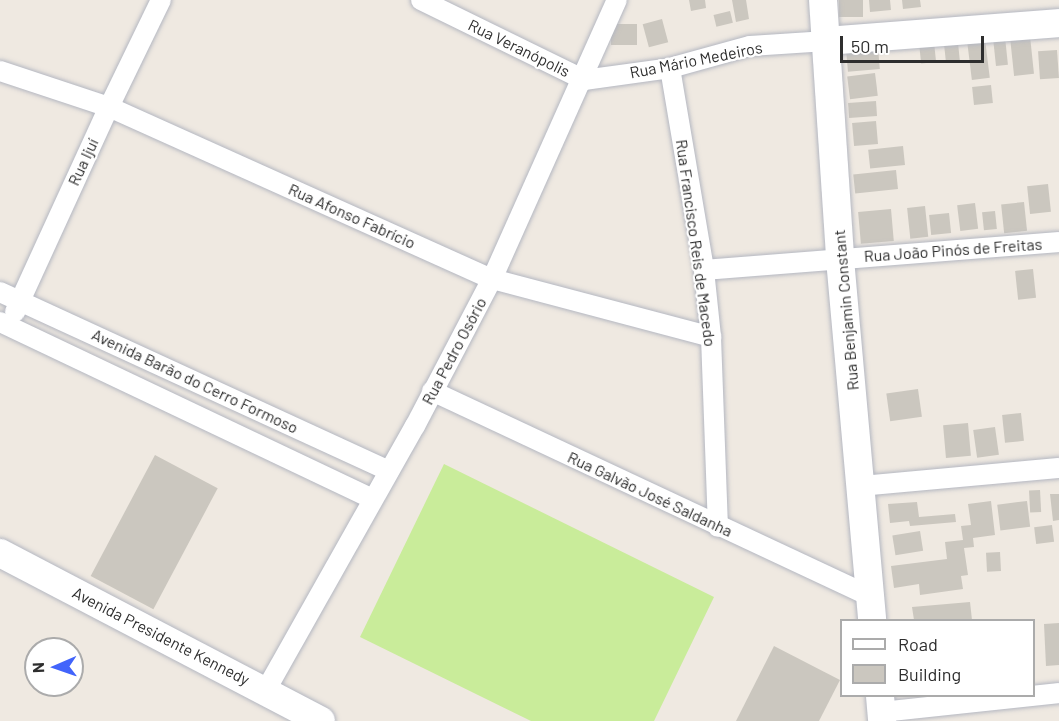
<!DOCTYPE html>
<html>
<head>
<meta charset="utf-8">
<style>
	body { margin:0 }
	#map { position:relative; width:1059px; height:721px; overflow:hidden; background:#efe9e1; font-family:Barlow,sans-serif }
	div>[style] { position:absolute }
	.pitch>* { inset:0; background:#c9ec9a }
	.building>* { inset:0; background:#cbc7bf; transform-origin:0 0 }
	.roads { filter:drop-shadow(0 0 2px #b4b7c1) drop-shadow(0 0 2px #b4b7c1) }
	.street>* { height:20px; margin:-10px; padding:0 10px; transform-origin:10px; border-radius:10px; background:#fff }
	.secondary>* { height:28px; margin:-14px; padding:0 14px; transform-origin:14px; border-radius:14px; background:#fff }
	span { translate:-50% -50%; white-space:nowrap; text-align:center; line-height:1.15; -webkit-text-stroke:4.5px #fff; paint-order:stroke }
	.street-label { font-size:16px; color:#2e2e2e }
	.legend { position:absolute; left:840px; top:619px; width:195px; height:78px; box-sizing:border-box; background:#fff; border:2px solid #ababab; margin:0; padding:8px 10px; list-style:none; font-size:18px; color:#2e2e2e }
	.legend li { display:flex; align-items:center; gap:12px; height:30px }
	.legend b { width:30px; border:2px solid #ababab }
	.north { position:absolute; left:24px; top:637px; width:60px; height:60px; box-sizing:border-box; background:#fff; border:2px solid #ababab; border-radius:50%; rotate:268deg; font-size:16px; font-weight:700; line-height:24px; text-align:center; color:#2e2e2e }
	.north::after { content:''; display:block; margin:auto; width:21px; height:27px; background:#4264fb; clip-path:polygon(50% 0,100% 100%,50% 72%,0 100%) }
	.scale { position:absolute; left:840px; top:36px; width:144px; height:27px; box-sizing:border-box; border:3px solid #2e2e2e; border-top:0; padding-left:8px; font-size:18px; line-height:21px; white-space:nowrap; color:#2e2e2e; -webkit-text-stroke:4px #fff; paint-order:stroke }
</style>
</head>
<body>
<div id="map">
	<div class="pitch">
		<i style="clip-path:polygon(444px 464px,714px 597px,654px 721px,531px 721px,360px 637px)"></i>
	</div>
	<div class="building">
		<i style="clip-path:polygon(689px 0,705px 0,706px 8px,691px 11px)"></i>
		<i style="clip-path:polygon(732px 0,746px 0,749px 19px,736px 22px)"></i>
		<i style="left:839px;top:0;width:24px;height:17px"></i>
		<i style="clip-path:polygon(869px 0,890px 0,891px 10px,870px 12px)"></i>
		<i style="clip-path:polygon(902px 0,920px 0,921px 7px,903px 9px)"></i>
		<i style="left:730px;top:11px;width:12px;height:17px;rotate:76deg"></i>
		<i style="left:662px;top:19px;width:24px;height:20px;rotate:75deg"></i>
		<i style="left:637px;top:24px;width:21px;height:26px;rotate:90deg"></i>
		<i style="left:1030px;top:36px;width:38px;height:20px;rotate:84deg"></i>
		<i style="left:1005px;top:37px;width:28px;height:12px;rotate:84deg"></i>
		<i style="left:985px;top:39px;width:39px;height:18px;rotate:83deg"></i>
		<i style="left:934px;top:42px;width:20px;height:15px;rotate:84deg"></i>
		<i style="left:958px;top:43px;width:18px;height:14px;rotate:84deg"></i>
		<i style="left:878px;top:48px;width:21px;height:32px;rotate:85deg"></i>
		<i style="left:1057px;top:50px;width:28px;height:19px;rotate:86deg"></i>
		<i style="left:875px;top:73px;width:23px;height:28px;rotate:83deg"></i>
		<i style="left:991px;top:85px;width:18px;height:19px;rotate:84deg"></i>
		<i style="left:876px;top:101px;width:15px;height:28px;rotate:86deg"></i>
		<i style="left:876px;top:121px;width:23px;height:24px;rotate:85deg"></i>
		<i style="left:903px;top:146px;width:19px;height:35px;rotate:84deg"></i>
		<i style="left:896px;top:170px;width:19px;height:43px;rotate:84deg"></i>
		<i style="left:1048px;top:184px;width:28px;height:21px;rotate:84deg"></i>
		<i style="left:1024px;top:202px;width:29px;height:23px;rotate:84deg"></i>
		<i style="left:975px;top:203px;width:26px;height:18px;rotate:83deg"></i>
		<i style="left:925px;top:206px;width:31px;height:18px;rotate:84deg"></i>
		<i style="left:891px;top:209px;width:32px;height:33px;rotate:85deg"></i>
		<i style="left:995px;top:211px;width:18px;height:13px;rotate:84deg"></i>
		<i style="left:949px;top:213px;width:20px;height:20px;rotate:84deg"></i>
		<i style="left:1033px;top:269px;width:29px;height:18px;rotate:84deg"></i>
		<i style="left:918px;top:389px;width:28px;height:32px;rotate:82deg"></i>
		<i style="left:1021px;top:413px;width:28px;height:19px;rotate:84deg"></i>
		<i style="left:968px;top:423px;width:33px;height:25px;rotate:85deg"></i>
		<i style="left:995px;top:427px;width:28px;height:22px;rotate:82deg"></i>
		<i style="left:155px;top:455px;width:71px;height:137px;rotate:28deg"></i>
		<i style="left:1040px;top:490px;width:22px;height:11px;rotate:87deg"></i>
		<i style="clip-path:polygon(1050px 494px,1059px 494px,1059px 520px,1053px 521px)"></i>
		<i style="clip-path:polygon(991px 501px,995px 535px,973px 538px,974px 547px,964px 548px,968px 575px,961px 576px,963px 589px,920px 595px,919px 584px,894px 588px,891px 566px,947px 559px,945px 542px,963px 540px,961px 526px,971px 525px,968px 504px)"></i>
		<i style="left:1027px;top:501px;width:26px;height:30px;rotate:83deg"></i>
		<i style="clip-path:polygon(917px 502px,919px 517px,955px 514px,956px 522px,910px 526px,909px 521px,890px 523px,888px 504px)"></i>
		<i style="left:1052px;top:525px;width:17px;height:18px;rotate:83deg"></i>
		<i style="left:920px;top:531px;width:20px;height:28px;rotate:81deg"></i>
		<i style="left:1000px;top:552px;width:19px;height:14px;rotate:87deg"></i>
		<i style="clip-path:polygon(970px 602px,972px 620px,914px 620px,912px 607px)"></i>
		<i style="clip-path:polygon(1059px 623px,1059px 665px,1046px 666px,1044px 624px)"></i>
		<i style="clip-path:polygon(774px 646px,840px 680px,819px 721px,736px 721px)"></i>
	</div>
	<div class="roads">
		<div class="street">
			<i style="left:421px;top:0;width:182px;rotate:26.1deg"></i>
			<i style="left:584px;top:80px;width:87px;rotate:-7.9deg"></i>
			<i style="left:670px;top:68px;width:83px;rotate:-15.4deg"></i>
			<i style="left:750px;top:46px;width:77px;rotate:-3.7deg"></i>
			<i style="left:670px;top:68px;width:205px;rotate:80.4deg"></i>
			<i style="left:704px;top:270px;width:67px;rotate:84deg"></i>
			<i style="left:711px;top:337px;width:190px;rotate:87.9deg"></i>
			<i style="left:0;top:71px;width:115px;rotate:18.3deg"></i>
			<i style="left:109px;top:107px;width:420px;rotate:24.2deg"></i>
			<i style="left:492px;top:279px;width:227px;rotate:14.8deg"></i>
			<i style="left:704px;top:270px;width:356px;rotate:-4.5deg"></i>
			<i style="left:0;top:292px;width:428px;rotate:24.7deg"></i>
			<i style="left:15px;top:312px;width:226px;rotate:-65.4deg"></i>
			<i style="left:109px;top:107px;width:119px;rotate:-64.1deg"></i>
			<i style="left:0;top:322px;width:412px;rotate:25.4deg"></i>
			<i style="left:432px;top:391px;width:483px;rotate:25.1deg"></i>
			<i style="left:861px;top:486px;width:199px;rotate:-5.2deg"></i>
			<i style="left:266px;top:690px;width:303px;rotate:-60.6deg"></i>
			<i style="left:415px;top:426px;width:166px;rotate:-62.4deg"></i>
			<i style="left:492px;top:279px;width:306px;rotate:-65.9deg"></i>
			<i style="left:882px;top:712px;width:178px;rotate:-6.1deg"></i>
		</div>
		<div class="secondary">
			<i style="left:823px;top:0;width:260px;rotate:86.2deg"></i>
			<i style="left:840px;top:259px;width:362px;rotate:84.9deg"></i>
			<i style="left:827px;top:41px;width:233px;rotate:-4.4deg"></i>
			<i style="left:0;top:553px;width:362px;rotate:27.6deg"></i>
			<i style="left:880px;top:696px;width:25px;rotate:85deg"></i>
		</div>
	</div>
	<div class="street-label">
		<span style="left:519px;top:48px;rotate:26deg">Rua Veranópolis</span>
		<span style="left:696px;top:60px;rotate:-11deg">Rua Mário Medeiros</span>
		<span style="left:83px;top:162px;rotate:-65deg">Rua Ijuí</span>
		<span style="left:352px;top:216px;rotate:24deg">Rua Afonso Fabrício</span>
		<span style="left:696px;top:243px;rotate:82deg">Rua Francisco Reis de Macedo</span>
		<span style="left:953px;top:250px;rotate:-4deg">Rua João Pinós de Freitas</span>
		<span style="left:846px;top:310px;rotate:-95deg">Rua Benjamin Constant</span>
		<span style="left:454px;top:351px;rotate:-62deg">Rua Pedro Osório</span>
		<span style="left:195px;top:381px;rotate:25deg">Avenida Barão do Cerro Formoso</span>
		<span style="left:650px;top:494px;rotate:25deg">Rua Galvão José Saldanha</span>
		<span style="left:161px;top:636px;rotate:27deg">Avenida Presidente Kennedy</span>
	</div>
	<ul class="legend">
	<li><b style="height:8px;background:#fff"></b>Road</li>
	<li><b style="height:16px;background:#cbc7bf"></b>Building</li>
	</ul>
	<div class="north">N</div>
	<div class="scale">50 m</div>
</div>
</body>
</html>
